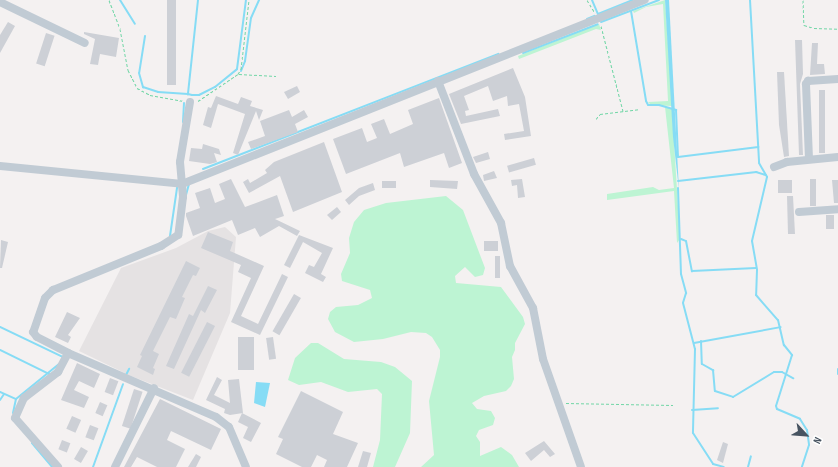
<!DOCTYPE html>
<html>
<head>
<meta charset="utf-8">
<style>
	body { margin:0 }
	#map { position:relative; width:838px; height:467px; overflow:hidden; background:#f4f1f1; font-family:"Sofia Sans Condensed",sans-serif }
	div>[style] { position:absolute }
	.education>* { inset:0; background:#e5e2e3 }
	.green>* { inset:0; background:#bdf4d3 }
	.water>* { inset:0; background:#86dcf5 }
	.stream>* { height:2px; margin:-1px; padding:0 1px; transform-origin:1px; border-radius:1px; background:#86dcf5 }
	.building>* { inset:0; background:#cdd0d6; transform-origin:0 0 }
	.path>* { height:1px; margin-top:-0.5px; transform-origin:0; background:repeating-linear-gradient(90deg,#71d6a6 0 3px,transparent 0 5px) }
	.minor>* { height:8px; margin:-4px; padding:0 4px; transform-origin:4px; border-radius:4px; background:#c1cbd4 }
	span { translate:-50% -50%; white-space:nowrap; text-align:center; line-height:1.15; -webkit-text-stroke:4px #fff; paint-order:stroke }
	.north { position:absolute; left:786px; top:415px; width:40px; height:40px; -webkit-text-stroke:3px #fff; paint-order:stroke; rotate:116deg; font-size:11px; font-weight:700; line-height:16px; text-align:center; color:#475461 }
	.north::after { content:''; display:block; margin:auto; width:14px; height:18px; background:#475461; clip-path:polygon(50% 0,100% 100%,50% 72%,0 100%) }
</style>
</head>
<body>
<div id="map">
	<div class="education">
		<i style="clip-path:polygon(225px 227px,236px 237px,230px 313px,193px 400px,131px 376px,79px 351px,121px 268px,176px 248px,208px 231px)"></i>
	</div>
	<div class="green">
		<i style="clip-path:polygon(665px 0,672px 101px,672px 106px,651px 105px,648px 102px,668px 101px,663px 4px,646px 7px,634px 13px,633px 11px)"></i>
		<i style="clip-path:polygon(599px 24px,601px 30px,596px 29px,519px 59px,518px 56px)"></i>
		<i style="clip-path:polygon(665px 107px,672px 109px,680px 239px,677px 243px,674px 191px,607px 200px,607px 194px,653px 187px,659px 190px,674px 188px)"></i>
		<i style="clip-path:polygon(446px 196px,463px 210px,485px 268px,483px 275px,475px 277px,465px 267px,455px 276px,456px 283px,501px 287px,523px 317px,525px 324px,515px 343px,515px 350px,512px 357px,514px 379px,511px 386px,506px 391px,484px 396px,472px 403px,477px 409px,491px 411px,495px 418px,493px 425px,479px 430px,476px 436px,480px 442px,480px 456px,501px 447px,512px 455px,519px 467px,421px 467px,434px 455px,429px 401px,440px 357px,440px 350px,432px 337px,426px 333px,411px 332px,383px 339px,354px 342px,335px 332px,328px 319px,330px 312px,336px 307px,358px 305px,372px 298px,370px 290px,342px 281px,341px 274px,350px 253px,349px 238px,354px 222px,364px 210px,386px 203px)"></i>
		<i style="clip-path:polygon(311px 343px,318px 343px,344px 359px,381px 362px,395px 367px,412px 381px,410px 433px,395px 467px,373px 467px,380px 440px,382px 394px,377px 389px,348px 392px,321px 382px,299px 385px,288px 380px,295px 358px)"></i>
	</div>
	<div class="water">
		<i style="clip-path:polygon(665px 0,669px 0,679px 190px,673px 137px)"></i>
		<i style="clip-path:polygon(256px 382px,270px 383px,265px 407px,254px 403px)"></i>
	</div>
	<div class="stream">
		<i style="left:120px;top:0;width:28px;rotate:58deg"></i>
		<i style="left:198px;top:0;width:95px;rotate:96.1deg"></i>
		<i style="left:188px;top:94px;width:4px;rotate:14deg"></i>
		<i style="left:192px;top:95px;width:7px"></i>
		<i style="left:199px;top:95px;width:18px;rotate:-27deg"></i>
		<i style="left:215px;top:87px;width:28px;rotate:-39deg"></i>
		<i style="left:237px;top:69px;width:70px;rotate:-82.6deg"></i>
		<i style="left:592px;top:0;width:15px;rotate:67deg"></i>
		<i style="left:598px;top:14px;width:37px;rotate:-22deg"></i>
		<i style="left:750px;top:0;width:163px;rotate:86.8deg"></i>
		<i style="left:759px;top:163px;width:16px;rotate:60deg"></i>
		<i style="left:767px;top:177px;width:66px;rotate:103.2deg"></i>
		<i style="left:752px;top:241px;width:29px;rotate:80deg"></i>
		<i style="left:757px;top:270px;width:25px;rotate:92deg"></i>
		<i style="left:756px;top:295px;width:33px;rotate:49deg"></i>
		<i style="left:778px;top:320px;width:26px;rotate:77deg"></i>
		<i style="left:784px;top:345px;width:13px;rotate:51deg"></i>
		<i style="left:792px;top:355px;width:53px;rotate:107.4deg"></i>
		<i style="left:776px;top:406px;width:3px;rotate:72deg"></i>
		<i style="left:777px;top:409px;width:25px;rotate:23deg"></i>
		<i style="left:800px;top:419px;width:13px;rotate:58deg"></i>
		<i style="left:807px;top:430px;width:15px;rotate:82deg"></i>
		<i style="left:809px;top:445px;width:23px;rotate:108deg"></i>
		<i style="left:631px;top:11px;width:91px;rotate:80.5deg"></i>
		<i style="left:646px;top:101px;width:4px;rotate:63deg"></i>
		<i style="left:648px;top:105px;width:11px"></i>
		<i style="left:659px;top:105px;width:18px;rotate:16deg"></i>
		<i style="left:676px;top:110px;width:47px;rotate:87.6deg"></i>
		<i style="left:678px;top:157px;width:81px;rotate:-7.1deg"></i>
		<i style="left:587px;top:19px;width:8px;rotate:-23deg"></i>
		<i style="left:601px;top:22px;width:62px;rotate:-20.8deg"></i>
		<i style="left:145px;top:36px;width:37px;rotate:99deg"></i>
		<i style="left:139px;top:73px;width:15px;rotate:74deg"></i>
		<i style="left:143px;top:87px;width:16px;rotate:18deg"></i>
		<i style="left:158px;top:92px;width:30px;rotate:4deg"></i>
		<i style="left:523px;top:53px;width:80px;rotate:-21.1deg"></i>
		<i style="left:241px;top:71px;width:11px;rotate:-68deg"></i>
		<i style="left:245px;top:61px;width:43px;rotate:-82.1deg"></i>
		<i style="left:251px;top:18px;width:20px;rotate:-66deg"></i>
		<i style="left:183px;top:122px;width:19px;rotate:-87deg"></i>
		<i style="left:203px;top:169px;width:317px;rotate:-21.3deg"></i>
		<i style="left:678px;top:181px;width:79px;rotate:-6.6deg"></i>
		<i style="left:756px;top:172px;width:10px;rotate:17deg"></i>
		<i style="left:678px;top:188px;width:86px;rotate:88deg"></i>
		<i style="left:681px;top:274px;width:20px;rotate:75deg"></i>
		<i style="left:686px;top:293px;width:10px;rotate:107deg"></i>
		<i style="left:683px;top:303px;width:48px;rotate:75.4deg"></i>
		<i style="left:695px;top:349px;width:84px;rotate:91.4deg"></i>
		<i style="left:693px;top:433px;width:37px;rotate:57deg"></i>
		<i style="left:713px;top:464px;width:11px;rotate:15deg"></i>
		<i style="left:186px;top:195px;width:11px;rotate:-75deg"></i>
		<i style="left:170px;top:236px;width:49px;rotate:-81.7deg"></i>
		<i style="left:681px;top:239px;width:5px;rotate:22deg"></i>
		<i style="left:686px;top:241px;width:31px;rotate:79deg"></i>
		<i style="left:692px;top:271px;width:64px;rotate:-2.7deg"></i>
		<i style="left:0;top:327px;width:70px;rotate:25.5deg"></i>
		<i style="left:701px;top:341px;width:23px;rotate:88deg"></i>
		<i style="left:702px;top:364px;width:13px;rotate:29deg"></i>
		<i style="left:713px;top:370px;width:21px;rotate:85deg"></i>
		<i style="left:715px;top:391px;width:19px;rotate:18deg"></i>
		<i style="left:733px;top:397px;width:48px;rotate:-31.4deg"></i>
		<i style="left:774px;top:372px;width:8px"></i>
		<i style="left:782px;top:372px;width:13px;rotate:29deg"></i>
		<i style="left:694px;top:343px;width:88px;rotate:-10.4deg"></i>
		<i style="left:0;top:350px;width:55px;rotate:26.1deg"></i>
		<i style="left:838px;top:369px;width:5px;rotate:90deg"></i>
		<i style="left:126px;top:375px;width:7px;rotate:-63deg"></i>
		<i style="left:0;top:392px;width:17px;rotate:24deg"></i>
		<i style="left:0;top:400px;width:7px;rotate:-56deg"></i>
		<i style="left:692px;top:410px;width:26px;rotate:-4deg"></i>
		<i style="left:13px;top:413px;width:14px;rotate:-78deg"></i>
		<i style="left:16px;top:399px;width:55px;rotate:-39.1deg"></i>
		<i style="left:32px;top:443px;width:31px;rotate:50deg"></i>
		<i style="left:93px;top:467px;width:88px;rotate:-70.1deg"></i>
		<i style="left:748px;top:467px;width:11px;rotate:-75deg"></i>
	</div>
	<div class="building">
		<i style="left:167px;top:0;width:9px;height:85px"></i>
		<i style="clip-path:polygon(8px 22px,15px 26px,0 53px,0 35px)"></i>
		<i style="clip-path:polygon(84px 32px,119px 38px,116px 57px,100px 54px,98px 65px,90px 64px,95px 39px,84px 34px)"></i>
		<i style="left:46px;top:33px;width:9px;height:32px;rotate:18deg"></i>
		<i style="clip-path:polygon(795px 40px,802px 40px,803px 74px,800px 84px,803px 155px,799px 155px)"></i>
		<i style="clip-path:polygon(812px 43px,818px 43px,817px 64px,824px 64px,825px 74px,810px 75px)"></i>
		<i style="clip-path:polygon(513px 68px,525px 97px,531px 136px,505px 140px,504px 134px,524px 131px,519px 104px,508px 106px,507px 96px,493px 101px,488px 86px,464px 96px,469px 110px,465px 111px,466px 116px,498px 109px,500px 116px,461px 124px,449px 94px)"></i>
		<i style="clip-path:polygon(777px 72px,784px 72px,789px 156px,784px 157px,779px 125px)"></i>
		<i style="clip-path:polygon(297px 86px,300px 92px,288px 99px,284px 92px)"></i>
		<i style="left:819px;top:90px;width:6px;height:63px"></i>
		<i style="clip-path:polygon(216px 96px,238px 104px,241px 97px,252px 101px,250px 106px,263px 110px,259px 120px,256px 111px,238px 155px,233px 153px,245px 114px,218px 104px,211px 128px,203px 125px,208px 107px,211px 108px)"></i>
		<i style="clip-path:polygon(439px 98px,462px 163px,449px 168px,444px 153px,404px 167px,400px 153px,346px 174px,333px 139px,362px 128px,367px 142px,377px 138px,371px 124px,384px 119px,390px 134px,413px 124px,408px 110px)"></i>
		<i style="clip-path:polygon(289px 110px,292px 117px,304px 110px,308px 117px,295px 124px,298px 132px,251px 149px,248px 142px,265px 136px,260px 121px)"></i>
		<i style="clip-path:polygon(324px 142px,342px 192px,293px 212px,280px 176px,249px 193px,243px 182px,248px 179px,250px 183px,267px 173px,265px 170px,274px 162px)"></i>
		<i style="clip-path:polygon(203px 144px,219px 149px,221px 155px,214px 153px,217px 162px,210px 164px,189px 161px,191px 148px,202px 149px)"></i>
		<i style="clip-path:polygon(488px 152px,490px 159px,476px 163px,473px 157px)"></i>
		<i style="left:534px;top:158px;width:7px;height:28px;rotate:74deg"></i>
		<i style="clip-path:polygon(494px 171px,497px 178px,484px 181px,483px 175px)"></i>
		<i style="clip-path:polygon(231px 179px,245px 207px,277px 195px,284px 216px,275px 219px,300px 231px,297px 236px,279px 226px,260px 237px,255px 228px,238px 235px,232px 220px,193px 236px,186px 216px,186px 213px,200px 208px,195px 193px,210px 188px,215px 203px,225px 199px,219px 184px)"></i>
		<i style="clip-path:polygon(522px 179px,525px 197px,518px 198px,517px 185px,512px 186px,511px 180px)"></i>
		<i style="left:810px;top:179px;width:6px;height:27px"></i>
		<i style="clip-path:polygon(430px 180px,458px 181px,457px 189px,430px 187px)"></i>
		<i style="left:778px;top:180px;width:14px;height:13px"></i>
		<i style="clip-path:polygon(832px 180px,838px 180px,838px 203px,834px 203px)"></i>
		<i style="left:382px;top:181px;width:14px;height:7px"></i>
		<i style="clip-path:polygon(373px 183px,375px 190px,359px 196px,349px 205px,345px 200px,359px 188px)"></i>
		<i style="clip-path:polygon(787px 196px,793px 196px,795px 234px,788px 234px)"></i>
		<i style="clip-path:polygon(337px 207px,341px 212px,332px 220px,327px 215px)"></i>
		<i style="left:826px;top:215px;width:8px;height:14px"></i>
		<i style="clip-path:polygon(208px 232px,233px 242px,230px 251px,264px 266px,241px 316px,258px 324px,282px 274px,288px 277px,260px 335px,231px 322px,251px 278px,238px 272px,241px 265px,201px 248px)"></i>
		<i style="clip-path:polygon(299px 235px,333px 248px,321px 274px,326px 277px,323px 282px,305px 273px,309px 265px,314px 267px,322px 253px,303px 242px,290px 268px,284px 265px)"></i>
		<i style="clip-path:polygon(1px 240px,8px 242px,2px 268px,0 268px)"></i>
		<i style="left:498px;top:241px;width:10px;height:14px;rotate:90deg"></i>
		<i style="left:495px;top:256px;width:5px;height:22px"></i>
		<i style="clip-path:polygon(186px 261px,200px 268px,196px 276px,193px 275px,182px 297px,185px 298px,176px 319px,170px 317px,153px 351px,159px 354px,153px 368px,155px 369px,153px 375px,137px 367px,142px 356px,140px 355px)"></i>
		<i style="clip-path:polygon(208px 286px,217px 290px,205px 313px,201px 310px,174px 369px,166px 366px,189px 314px,193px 316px)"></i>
		<i style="left:294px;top:294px;width:8px;height:43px;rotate:30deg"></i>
		<i style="clip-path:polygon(67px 312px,80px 318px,68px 335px,71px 337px,68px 343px,55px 337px)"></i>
		<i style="left:207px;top:322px;width:9px;height:57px;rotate:27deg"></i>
		<i style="left:238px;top:337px;width:16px;height:33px"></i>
		<i style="left:273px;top:337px;width:22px;height:7px;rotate:82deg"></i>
		<i style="clip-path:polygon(77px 363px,100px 374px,94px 388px,79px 381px,74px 390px,89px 397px,84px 408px,61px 400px)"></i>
		<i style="clip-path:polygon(217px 377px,222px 380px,214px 395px,230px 403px,228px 380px,239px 379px,243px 413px,230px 415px,224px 413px,225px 409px,206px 400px)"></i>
		<i style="left:110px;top:378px;width:9px;height:15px;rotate:21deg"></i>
		<i style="left:134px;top:389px;width:9px;height:39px;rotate:18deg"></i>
		<i style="clip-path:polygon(301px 391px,343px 412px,333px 434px,358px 443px,347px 467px,324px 467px,327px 460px,317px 455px,311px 467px,302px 467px,276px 454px,283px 439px,278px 437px)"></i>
		<i style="clip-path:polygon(160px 399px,221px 429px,211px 450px,171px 431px,167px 440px,185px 449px,176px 467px,157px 467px,137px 457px,131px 467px,124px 467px)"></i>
		<i style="left:100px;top:402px;width:8px;height:12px;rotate:23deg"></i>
		<i style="clip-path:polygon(242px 413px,261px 423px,251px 442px,243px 438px,248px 427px,238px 422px)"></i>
		<i style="left:72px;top:416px;width:10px;height:14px;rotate:24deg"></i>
		<i style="left:90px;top:425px;width:9px;height:13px;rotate:21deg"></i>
		<i style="left:62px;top:440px;width:9px;height:10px;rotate:21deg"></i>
		<i style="clip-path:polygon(544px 441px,555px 454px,550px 457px,544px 450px,531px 461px,525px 453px)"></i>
		<i style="clip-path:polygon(723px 442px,728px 444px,723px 463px,717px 460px)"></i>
		<i style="left:81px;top:447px;width:8px;height:14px;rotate:30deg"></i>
		<i style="clip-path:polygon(363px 451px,371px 453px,367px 467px,358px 467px)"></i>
		<i style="clip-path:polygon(196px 454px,201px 457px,196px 467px,188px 467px)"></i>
	</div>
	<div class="path">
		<i style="left:109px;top:0;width:31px;rotate:69deg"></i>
		<i style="left:120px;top:29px;width:42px;rotate:79deg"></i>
		<i style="left:128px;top:70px;width:20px;rotate:63deg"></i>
		<i style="left:137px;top:88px;width:15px;rotate:28deg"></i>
		<i style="left:150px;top:95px;width:34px;rotate:10deg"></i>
		<i style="left:587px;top:0;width:15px;rotate:58deg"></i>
		<i style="left:803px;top:0;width:25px;rotate:88deg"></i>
		<i style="left:804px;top:25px;width:10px;rotate:17deg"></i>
		<i style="left:814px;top:28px;width:24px;rotate:2deg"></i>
		<i style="left:601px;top:26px;width:88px;rotate:75.5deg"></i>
		<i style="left:239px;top:74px;width:37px;rotate:3deg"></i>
		<i style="left:198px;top:101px;width:48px;rotate:-34deg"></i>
		<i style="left:238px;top:74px;width:6px;rotate:-59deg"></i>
		<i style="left:241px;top:69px;width:69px;rotate:-83.4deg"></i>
		<i style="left:596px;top:119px;width:6px;rotate:-51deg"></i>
		<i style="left:600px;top:114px;width:39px;rotate:-7deg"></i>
		<i style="left:566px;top:403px;width:107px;rotate:1.1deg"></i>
	</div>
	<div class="minor">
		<i style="left:0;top:2px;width:94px;rotate:25.8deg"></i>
		<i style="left:438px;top:81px;width:100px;rotate:68.8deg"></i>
		<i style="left:474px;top:174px;width:56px;rotate:61.1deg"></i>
		<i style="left:501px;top:223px;width:44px;rotate:78.2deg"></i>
		<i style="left:510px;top:266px;width:48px;rotate:61.3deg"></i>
		<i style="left:533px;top:308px;width:52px;rotate:78.9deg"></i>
		<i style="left:543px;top:359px;width:114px;rotate:70.6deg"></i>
		<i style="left:190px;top:102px;width:61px;rotate:99.5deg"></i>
		<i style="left:180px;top:162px;width:35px;rotate:85deg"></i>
		<i style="left:183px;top:197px;width:38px;rotate:97deg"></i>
		<i style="left:178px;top:235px;width:20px;rotate:147deg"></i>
		<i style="left:161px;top:246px;width:117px;rotate:157.8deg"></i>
		<i style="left:53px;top:290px;width:11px;rotate:135deg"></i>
		<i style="left:45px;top:298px;width:36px;rotate:109deg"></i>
		<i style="left:33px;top:332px;width:6px;rotate:51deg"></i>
		<i style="left:37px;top:337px;width:35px;rotate:27deg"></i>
		<i style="left:68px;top:353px;width:161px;rotate:23.4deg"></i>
		<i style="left:216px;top:417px;width:16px;rotate:38deg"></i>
		<i style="left:229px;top:427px;width:43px;rotate:67deg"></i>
		<i style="left:809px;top:159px;width:75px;rotate:-92.3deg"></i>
		<i style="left:806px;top:84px;width:4px;rotate:-56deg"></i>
		<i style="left:808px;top:81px;width:30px;rotate:-4deg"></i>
		<i style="left:0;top:166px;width:183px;rotate:5.6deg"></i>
		<i style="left:182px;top:184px;width:498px;rotate:-21.7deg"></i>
		<i style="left:774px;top:167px;width:14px;rotate:-21deg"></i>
		<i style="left:787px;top:162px;width:51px;rotate:-5.6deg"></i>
		<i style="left:799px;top:212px;width:39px;rotate:-4deg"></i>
		<i style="left:58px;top:467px;width:65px;rotate:-131.3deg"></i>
		<i style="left:15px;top:418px;width:22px;rotate:-66deg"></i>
		<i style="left:24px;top:398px;width:43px;rotate:-37.4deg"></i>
		<i style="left:58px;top:372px;width:21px;rotate:-62deg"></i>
		<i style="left:115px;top:467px;width:88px;rotate:-63.7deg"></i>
	</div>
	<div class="north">N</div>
</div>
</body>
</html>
